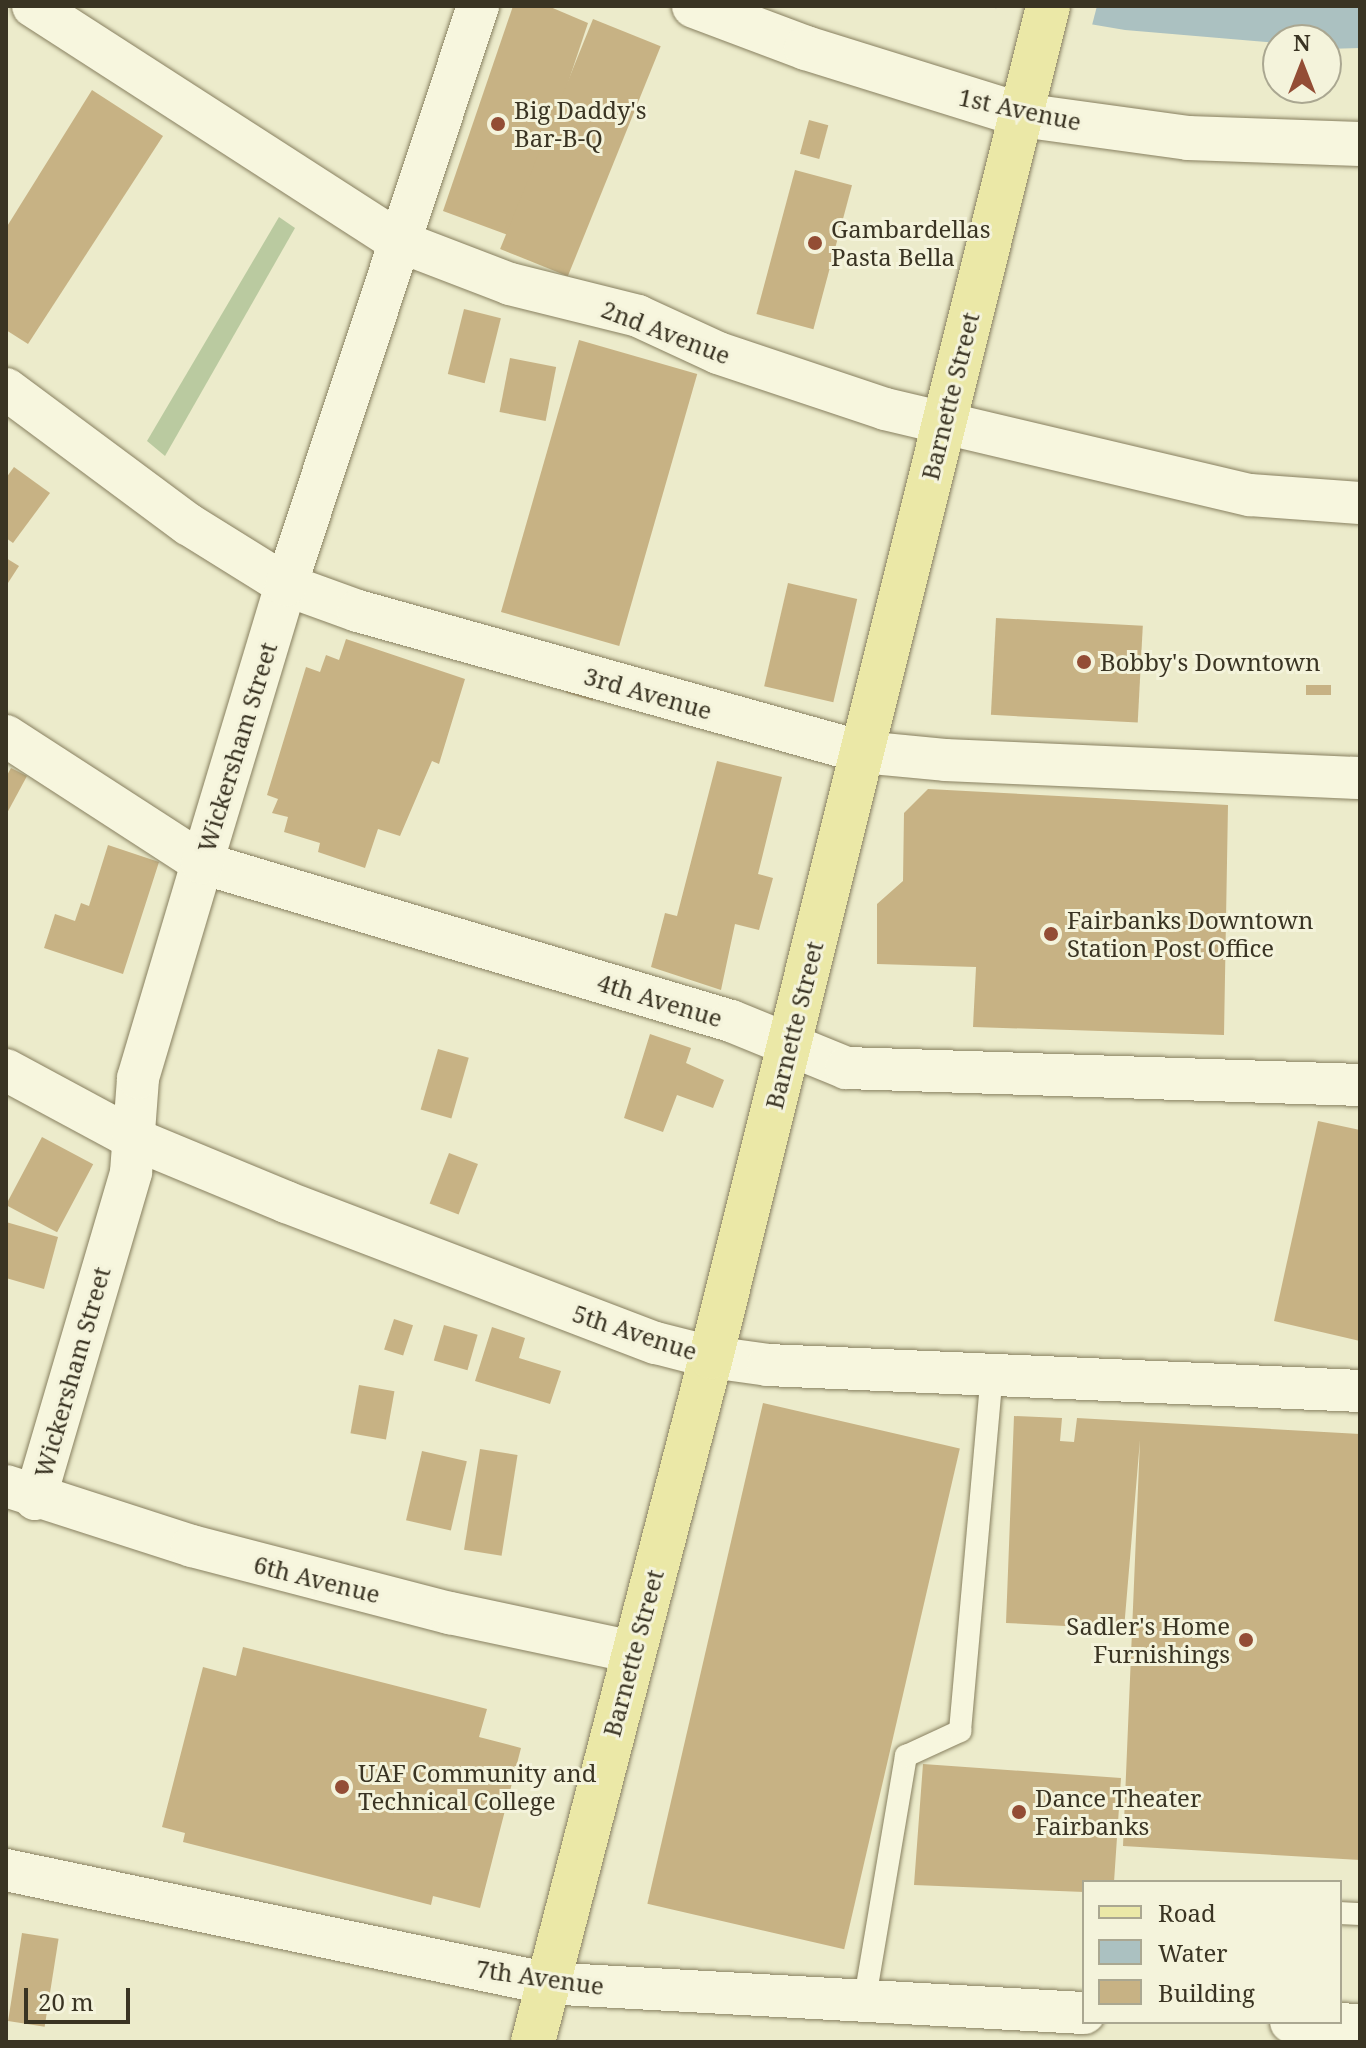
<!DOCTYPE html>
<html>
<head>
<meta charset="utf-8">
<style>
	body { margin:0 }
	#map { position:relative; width:1366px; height:2048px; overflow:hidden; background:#ecebcb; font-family:"Noto Serif",serif }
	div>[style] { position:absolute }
	.green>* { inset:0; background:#bacaa0 }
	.water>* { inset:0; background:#abc1c1 }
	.pier>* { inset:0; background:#ecebcb }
	.building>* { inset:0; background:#c7b284; transform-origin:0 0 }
	.roads { filter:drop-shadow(0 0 2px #888060) drop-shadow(0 0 2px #888060) }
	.lane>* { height:22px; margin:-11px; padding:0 11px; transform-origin:11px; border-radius:11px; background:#f7f6de }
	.street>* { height:42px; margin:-21px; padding:0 21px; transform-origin:21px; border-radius:21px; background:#f7f6de }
	.secondary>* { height:44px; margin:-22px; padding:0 22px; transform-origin:22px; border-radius:22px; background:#f7f6de }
	.primary>* { height:44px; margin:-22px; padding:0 22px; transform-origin:22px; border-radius:22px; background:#ebe8a7 }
	.dots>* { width:22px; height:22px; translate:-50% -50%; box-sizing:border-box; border:4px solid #f4f3db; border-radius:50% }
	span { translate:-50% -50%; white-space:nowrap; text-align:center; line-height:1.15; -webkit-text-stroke:6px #f4f3db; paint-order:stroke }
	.street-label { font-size:24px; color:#3a3423 }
	.poi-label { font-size:24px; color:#3a3423 }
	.left { translate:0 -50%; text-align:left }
	.right { translate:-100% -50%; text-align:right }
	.frame { position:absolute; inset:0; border:8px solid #3a3423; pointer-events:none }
	.legend { position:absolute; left:1082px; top:1880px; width:260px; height:144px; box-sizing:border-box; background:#f4f3db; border:2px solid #aaa791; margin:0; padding:10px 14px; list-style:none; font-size:24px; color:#3a3423 }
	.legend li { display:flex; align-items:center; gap:16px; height:40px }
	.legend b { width:40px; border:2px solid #aaa791 }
	.north { position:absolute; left:1262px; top:24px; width:80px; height:80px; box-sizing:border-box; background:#f4f3db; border:2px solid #aaa791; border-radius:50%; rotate:0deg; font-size:22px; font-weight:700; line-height:32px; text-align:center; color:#3a3423 }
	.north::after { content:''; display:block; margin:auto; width:28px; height:36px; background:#934d35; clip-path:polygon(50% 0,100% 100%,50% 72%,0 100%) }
	.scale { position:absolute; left:24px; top:1988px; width:106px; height:36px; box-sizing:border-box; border:4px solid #3a3423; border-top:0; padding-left:10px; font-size:24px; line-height:28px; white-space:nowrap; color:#3a3423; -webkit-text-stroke:6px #f4f3db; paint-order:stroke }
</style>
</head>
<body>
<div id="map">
	<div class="green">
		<i style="clip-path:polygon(279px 217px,295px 228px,165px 456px,147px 441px)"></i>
	</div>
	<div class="water">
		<i style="clip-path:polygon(983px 6px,1360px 6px,1360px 48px,1326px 49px,1326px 40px,1278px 43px,1125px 30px)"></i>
	</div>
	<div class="pier">
		<i style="clip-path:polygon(997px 6px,1097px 6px,1091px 29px,995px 13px)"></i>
	</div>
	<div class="building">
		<i style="clip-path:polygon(513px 6px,548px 6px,588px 23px,516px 238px,443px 211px)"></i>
		<i style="left:593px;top:19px;width:73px;height:248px;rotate:22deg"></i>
		<i style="clip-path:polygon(92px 90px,163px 136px,28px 344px,6px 330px,6px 228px)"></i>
		<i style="left:809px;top:120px;width:20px;height:35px;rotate:15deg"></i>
		<i style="left:795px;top:170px;width:59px;height:149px;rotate:15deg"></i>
		<i style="left:464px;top:309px;width:38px;height:67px;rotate:14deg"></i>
		<i style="left:579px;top:340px;width:123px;height:283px;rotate:16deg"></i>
		<i style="left:510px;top:358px;width:47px;height:55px;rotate:11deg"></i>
		<i style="clip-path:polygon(14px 467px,50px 493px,13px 543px,6px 538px,6px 478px)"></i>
		<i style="clip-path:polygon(6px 558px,19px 566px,6px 586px)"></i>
		<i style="left:788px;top:583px;width:71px;height:106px;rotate:13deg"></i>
		<i style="left:996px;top:618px;width:147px;height:97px;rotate:3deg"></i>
		<i style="clip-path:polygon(346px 639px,465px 679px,439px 764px,432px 761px,400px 836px,378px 829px,365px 868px,318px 852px,320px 843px,284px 832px,288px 817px,272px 813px,278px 799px,267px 795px,306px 667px,320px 672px,326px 655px,339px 660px)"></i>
		<i style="left:569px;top:682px;width:28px;height:11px;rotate:17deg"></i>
		<i style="left:1306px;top:685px;width:25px;height:10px"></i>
		<i style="clip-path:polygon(717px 761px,782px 777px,758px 874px,773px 878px,759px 930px,735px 924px,721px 990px,651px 967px,665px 913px,677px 916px)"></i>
		<i style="clip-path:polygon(11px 768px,27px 776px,6px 815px,6px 777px)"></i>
		<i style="clip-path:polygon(928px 789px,1228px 805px,1224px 1035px,973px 1027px,976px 967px,877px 964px,877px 904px,903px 881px,904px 813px)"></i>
		<i style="clip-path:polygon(108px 845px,159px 862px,123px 974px,44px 948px,55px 914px,75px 921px,81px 903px,89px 906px)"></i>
		<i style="clip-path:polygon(650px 1034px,691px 1048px,686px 1063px,724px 1080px,713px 1108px,677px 1095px,663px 1132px,624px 1118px)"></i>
		<i style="left:438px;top:1049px;width:32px;height:63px;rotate:16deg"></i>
		<i style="clip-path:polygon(1318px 1121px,1360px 1130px,1360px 1341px,1274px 1321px)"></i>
		<i style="left:42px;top:1137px;width:58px;height:77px;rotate:28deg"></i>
		<i style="left:449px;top:1153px;width:31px;height:54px;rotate:21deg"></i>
		<i style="clip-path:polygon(6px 1222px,58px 1237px,44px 1289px,6px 1278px)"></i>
		<i style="left:394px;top:1319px;width:20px;height:32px;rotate:18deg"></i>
		<i style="left:444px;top:1325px;width:35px;height:37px;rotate:16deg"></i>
		<i style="clip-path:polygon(492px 1327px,525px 1338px,519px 1358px,561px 1371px,550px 1404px,475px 1381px)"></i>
		<i style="left:359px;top:1385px;width:36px;height:49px;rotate:10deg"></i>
		<i style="left:763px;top:1403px;width:202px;height:514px;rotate:13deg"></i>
		<i style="clip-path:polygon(1014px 1416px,1062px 1418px,1060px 1441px,1074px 1442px,1077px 1418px,1360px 1434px,1360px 1860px,1123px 1846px,1140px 1440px,1124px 1629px,1006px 1623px)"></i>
		<i style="left:480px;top:1449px;width:38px;height:102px;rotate:9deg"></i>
		<i style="left:422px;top:1451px;width:46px;height:71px;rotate:13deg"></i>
		<i style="clip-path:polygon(243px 1647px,487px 1709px,479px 1737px,521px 1748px,480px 1908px,433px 1896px,431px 1905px,183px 1842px,185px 1833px,162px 1827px,203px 1667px,236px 1676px)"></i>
		<i style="clip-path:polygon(923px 1764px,1121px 1778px,1114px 1882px,1084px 1882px,1084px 1892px,914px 1885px)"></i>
		<i style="left:22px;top:1933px;width:37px;height:89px;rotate:9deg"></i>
	</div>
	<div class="roads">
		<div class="lane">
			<i style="left:1340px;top:1913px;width:20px;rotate:3deg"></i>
			<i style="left:864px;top:2004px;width:252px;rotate:-80.4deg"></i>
			<i style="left:906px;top:1756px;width:60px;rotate:-24.8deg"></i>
			<i style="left:960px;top:1731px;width:357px;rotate:-84.9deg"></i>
		</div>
		<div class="street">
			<i style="left:33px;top:6px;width:434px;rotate:32.8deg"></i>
			<i style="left:398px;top:241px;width:120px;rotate:21deg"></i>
			<i style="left:510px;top:284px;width:132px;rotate:14deg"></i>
			<i style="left:638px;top:316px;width:88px;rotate:24.8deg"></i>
			<i style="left:718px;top:353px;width:176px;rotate:18.5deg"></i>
			<i style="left:885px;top:409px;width:375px;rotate:13.3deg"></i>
			<i style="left:1250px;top:495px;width:110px;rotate:4.2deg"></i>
			<i style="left:6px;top:389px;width:227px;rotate:36.6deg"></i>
			<i style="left:188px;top:524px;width:115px;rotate:31.9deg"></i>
			<i style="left:286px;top:585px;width:77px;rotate:19.9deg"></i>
			<i style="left:358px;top:611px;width:523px;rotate:15.63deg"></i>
			<i style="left:862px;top:752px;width:83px;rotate:5.5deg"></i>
			<i style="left:945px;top:760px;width:415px;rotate:2.5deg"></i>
			<i style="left:6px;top:736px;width:234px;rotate:32.9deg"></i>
			<i style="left:202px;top:863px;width:552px;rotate:16.63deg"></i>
			<i style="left:731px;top:1021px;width:124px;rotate:22.2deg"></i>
			<i style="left:846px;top:1068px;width:514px;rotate:1.89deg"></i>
			<i style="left:6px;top:1070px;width:145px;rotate:28.3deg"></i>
			<i style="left:134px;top:1139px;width:165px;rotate:22.5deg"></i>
			<i style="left:286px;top:1202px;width:396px;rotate:20.9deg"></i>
			<i style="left:656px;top:1343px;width:57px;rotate:14.3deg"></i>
			<i style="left:711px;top:1357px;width:58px;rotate:8deg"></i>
			<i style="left:768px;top:1365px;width:593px;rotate:2.51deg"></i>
			<i style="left:6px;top:1486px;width:195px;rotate:17.9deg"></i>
			<i style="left:192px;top:1546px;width:267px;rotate:14.6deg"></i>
			<i style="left:450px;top:1613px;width:187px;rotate:12deg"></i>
			<i style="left:35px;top:1499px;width:341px;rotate:-73.6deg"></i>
			<i style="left:131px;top:1172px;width:94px;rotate:-85.7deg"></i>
			<i style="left:138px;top:1078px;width:224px;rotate:-73.4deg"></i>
			<i style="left:202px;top:863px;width:290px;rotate:-73.2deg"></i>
			<i style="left:286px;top:585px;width:610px;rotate:-71.65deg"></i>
			<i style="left:6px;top:1870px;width:551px;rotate:11.84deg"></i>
			<i style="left:545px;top:1983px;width:540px;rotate:3.19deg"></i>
			<i style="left:1291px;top:2022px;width:69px;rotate:2.5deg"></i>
		</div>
		<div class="secondary">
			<i style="left:694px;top:6px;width:120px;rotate:20.6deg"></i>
			<i style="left:806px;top:48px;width:225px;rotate:17.3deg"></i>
			<i style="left:1021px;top:115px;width:169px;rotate:7.8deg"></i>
			<i style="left:1188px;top:138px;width:172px;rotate:2deg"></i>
		</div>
		<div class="primary">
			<i style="left:533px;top:2042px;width:708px;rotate:-75.43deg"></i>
			<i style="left:711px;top:1357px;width:1392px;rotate:-75.99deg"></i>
		</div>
	</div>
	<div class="dots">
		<i style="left:498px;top:124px;background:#934d35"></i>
		<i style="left:815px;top:243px;background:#934d35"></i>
		<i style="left:1084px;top:662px;background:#934d35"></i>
		<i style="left:1051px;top:934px;background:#934d35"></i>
		<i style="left:1246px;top:1640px;background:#934d35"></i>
		<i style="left:342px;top:1787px;background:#934d35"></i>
		<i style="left:1019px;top:1812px;background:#934d35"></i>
	</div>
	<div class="street-label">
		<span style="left:1020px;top:109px;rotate:12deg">1st Avenue</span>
		<span style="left:666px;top:332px;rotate:21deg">2nd Avenue</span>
		<span style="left:950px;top:396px;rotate:-76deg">Barnette Street</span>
		<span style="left:648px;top:693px;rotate:16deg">3rd Avenue</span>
		<span style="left:237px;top:747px;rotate:-73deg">Wickersham Street</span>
		<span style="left:660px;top:1000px;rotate:17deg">4th Avenue</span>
		<span style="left:794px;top:1025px;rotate:-76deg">Barnette Street</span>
		<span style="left:635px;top:1332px;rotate:18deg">5th Avenue</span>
		<span style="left:72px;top:1372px;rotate:-74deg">Wickersham Street</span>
		<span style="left:317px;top:1579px;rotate:14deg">6th Avenue</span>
		<span style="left:633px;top:1653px;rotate:-75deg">Barnette Street</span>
		<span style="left:540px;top:1977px;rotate:8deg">7th Avenue</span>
	</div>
	<div class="poi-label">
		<span class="left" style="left:514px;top:124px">Big Daddy's<br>Bar-B-Q</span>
		<span class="left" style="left:831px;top:243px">Gambardellas<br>Pasta Bella</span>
		<span class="left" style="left:1100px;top:662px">Bobby's Downtown</span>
		<span class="left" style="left:1067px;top:934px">Fairbanks Downtown<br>Station Post Office</span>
		<span class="right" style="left:1230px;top:1640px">Sadler's Home<br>Furnishings</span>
		<span class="left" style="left:358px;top:1787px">UAF Community and<br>Technical College</span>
		<span class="left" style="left:1035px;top:1812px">Dance Theater<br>Fairbanks</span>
	</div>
	<div class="frame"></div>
	<ul class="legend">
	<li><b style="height:10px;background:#ebe8a7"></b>Road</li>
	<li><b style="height:22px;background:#abc1c1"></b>Water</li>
	<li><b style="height:22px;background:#c7b284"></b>Building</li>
	</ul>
	<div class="north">N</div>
	<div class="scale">20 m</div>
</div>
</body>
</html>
